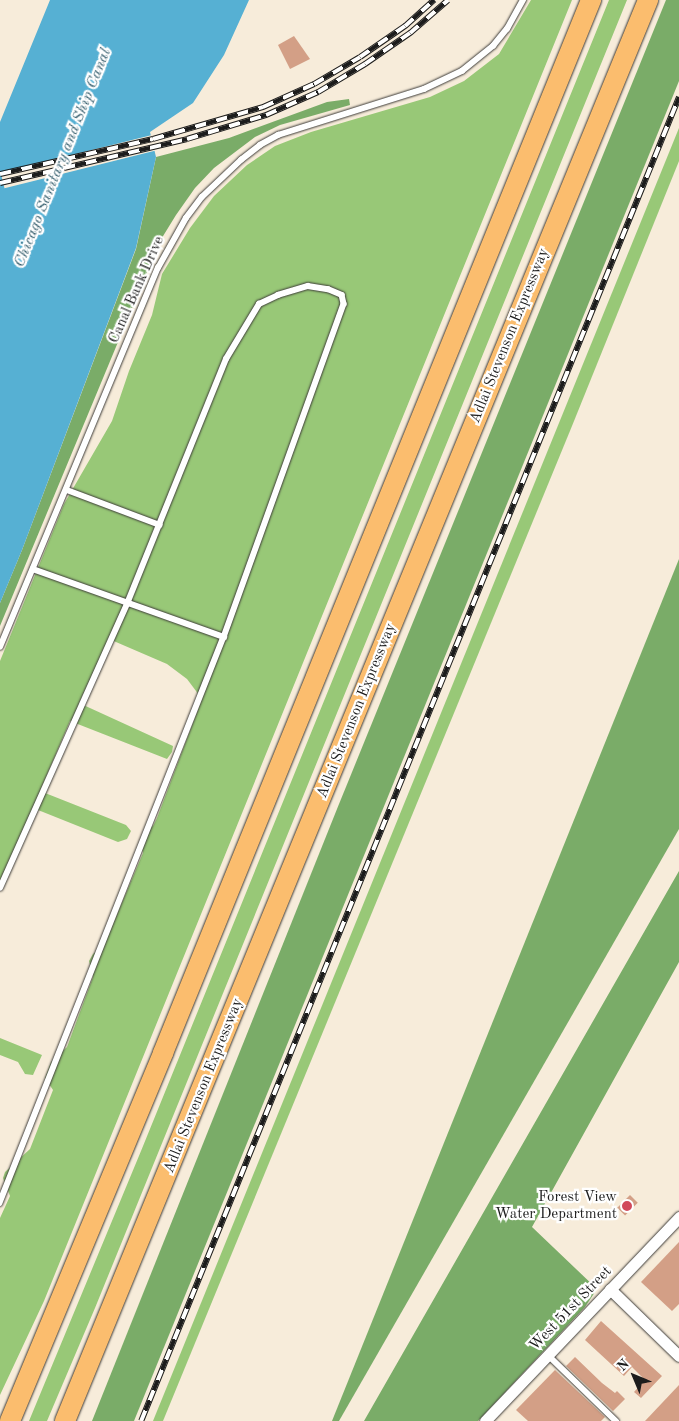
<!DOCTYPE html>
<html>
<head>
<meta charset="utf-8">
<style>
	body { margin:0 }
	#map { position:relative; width:679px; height:1421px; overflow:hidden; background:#f7ecda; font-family:"Old Standard TT",serif }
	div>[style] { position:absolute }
	.green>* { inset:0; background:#98c877 }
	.forest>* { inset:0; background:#7aac68 }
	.water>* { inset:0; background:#56b0d3 }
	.pier>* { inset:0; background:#f7ecda; transform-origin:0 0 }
	.building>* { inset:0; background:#d39f86; transform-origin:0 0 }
	.roads { filter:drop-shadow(0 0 1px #3d3b38) drop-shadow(0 0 1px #3d3b38) }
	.service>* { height:5.5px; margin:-2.75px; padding:0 2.75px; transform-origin:2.75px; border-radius:2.75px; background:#fff }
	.minor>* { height:11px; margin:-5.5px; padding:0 5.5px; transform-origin:5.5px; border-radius:5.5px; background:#fff }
	.motorway>* { height:20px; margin:-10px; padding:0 10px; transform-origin:10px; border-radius:10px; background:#fbbd6e }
	.rail>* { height:5.5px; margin-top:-2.75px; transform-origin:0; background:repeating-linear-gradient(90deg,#fff 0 11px,#1c1c1c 0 22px); box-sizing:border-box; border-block:1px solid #1c1c1c }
	.dots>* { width:14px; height:14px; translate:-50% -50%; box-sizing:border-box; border:2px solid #fff; border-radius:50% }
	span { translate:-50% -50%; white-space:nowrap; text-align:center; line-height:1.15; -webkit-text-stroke:4.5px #fff; paint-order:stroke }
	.street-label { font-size:15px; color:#1c1c1c }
	.poi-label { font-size:15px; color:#1c1c1c }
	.right { translate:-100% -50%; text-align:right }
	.water-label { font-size:16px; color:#365f6e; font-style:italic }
	.north { position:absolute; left:609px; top:1351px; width:50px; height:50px; -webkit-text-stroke:4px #fff; paint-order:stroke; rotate:315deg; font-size:14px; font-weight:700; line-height:20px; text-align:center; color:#1c1c1c }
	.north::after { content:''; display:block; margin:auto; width:18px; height:22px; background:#1c1c1c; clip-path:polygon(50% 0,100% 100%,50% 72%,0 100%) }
</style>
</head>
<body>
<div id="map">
	<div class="green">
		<i style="clip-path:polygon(531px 0,572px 0,44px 1301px,0 1395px,0 1218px,10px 1196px,3px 1178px,5px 1172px,30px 1149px,53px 1090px,45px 1078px,51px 1062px,67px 1047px,93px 977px,89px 961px,93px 954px,104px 945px,143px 853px,140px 840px,144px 831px,153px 826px,157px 818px,202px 699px,187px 679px,167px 664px,109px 639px,79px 703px,173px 746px,172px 752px,167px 759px,70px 721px,40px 791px,126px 825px,131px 831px,127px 839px,118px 842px,33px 808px,0 885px,0 661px,64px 504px,112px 421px,129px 371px,152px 315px,162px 274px,190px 228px,214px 196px,247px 165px,275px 146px,311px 132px,430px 97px,464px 81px,499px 54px)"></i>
		<i style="clip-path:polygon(609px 0,627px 0,95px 1308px,47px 1421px,29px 1421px,141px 1151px)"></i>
		<i style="clip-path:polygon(679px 128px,679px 161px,572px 426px,163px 1421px,153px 1421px)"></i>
		<i style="clip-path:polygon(0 1038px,42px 1055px,33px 1075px,25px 1074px,18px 1062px,0 1055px)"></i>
	</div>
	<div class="forest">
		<i style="clip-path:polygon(666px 0,679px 0,679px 81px,134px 1421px,92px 1421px,337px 809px)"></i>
		<i style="clip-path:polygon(349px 99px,350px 105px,280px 125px,255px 137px,214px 168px,195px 188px,176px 215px,160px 241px,0 626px,0 603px,22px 550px,136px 249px,156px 157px,229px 138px,327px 102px)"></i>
		<i style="clip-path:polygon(679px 559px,679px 829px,339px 1421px,332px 1421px)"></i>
		<i style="clip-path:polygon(679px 871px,679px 962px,532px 1227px,597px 1289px,585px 1307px,478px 1421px,364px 1421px)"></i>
	</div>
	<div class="water">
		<i style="clip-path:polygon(50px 0,249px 0,224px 55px,193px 103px,150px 132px,156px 157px,136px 248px,22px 550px,0 603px,0 122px)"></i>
	</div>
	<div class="pier">
		<i style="left:152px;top:135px;width:16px;height:156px;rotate:76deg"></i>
	</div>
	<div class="building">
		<i style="clip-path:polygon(294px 36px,310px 59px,290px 69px,278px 45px)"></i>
		<i style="left:630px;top:1195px;width:11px;height:18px;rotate:45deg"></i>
		<i style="clip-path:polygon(679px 1242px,679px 1304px,672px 1311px,641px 1282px)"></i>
		<i style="clip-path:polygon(601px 1321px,662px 1376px,641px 1398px,634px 1392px,645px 1380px,632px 1367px,624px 1376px,585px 1340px)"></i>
		<i style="clip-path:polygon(575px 1357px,602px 1383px,615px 1393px,617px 1391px,625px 1399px,613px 1411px,566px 1366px)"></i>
		<i style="clip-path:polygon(555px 1370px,605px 1417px,601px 1421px,528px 1421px,516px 1410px)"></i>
		<i style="clip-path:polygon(679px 1385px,679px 1421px,645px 1421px)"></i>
	</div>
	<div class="roads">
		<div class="service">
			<i style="left:67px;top:490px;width:99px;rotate:20.6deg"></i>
			<i style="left:33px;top:569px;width:203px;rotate:19.6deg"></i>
			<i style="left:0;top:647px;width:411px;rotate:-67.4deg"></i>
			<i style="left:158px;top:268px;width:57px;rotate:-60.8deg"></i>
			<i style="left:186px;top:218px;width:26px;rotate:-53deg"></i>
			<i style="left:202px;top:197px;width:54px;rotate:-43.5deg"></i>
			<i style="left:241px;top:160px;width:24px;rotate:-38deg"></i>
			<i style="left:260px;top:145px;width:21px;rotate:-29deg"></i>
			<i style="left:278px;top:135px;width:153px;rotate:-17.5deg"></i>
			<i style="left:424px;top:89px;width:42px;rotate:-25.3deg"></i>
			<i style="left:462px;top:71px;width:40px;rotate:-39deg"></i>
			<i style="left:493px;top:46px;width:22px;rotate:-51deg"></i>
			<i style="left:507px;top:29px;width:33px;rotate:-61deg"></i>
			<i style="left:0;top:888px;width:311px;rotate:-65.9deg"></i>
			<i style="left:127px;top:604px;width:264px;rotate:-68deg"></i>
			<i style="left:226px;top:359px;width:64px;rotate:-59deg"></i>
			<i style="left:259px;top:304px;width:21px;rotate:-25deg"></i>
			<i style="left:278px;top:295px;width:31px;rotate:-17deg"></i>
			<i style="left:308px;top:286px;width:20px;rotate:9deg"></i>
			<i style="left:328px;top:289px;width:15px;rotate:23deg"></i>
			<i style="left:342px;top:295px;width:9px;rotate:77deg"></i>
			<i style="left:344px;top:304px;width:354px;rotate:109.8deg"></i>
			<i style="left:224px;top:637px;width:609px;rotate:111.59deg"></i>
			<i style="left:548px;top:1355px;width:95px;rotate:44.1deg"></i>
		</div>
		<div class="minor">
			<i style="left:610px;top:1289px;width:96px;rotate:44.2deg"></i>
			<i style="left:485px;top:1421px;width:282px;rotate:-46.4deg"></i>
		</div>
		<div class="motorway">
			<i style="left:10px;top:1421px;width:399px;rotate:-67.4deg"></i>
			<i style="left:163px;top:1053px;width:1137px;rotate:-67.88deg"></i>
			<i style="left:65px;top:1421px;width:1536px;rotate:-67.69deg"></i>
		</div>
	</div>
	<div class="rail">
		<i style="left:0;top:174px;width:157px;rotate:-12.9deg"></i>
		<i style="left:153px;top:139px;width:115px;rotate:-16.2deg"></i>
		<i style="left:263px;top:107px;width:56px;rotate:-24.3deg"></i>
		<i style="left:314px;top:84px;width:53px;rotate:-30.4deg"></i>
		<i style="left:360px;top:57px;width:55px;rotate:-34.6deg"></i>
		<i style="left:405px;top:26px;width:39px;rotate:-42deg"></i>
		<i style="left:0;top:183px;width:192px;rotate:-13.2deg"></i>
		<i style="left:187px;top:139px;width:83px;rotate:-16.9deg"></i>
		<i style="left:266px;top:115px;width:57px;rotate:-23.9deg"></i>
		<i style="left:318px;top:92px;width:55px;rotate:-30.8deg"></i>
		<i style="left:365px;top:64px;width:55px;rotate:-34.6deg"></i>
		<i style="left:410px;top:33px;width:50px;rotate:-41deg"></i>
		<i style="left:141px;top:1421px;width:1429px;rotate:-67.89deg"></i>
	</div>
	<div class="dots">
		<i style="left:627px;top:1206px;background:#d1495b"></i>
	</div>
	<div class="street-label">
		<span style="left:137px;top:290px;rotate:-66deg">Canal Bank Drive</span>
		<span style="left:510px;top:336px;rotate:-68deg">Adlai Stevenson Expressway</span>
		<span style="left:357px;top:711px;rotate:-68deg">Adlai Stevenson Expressway</span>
		<span style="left:204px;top:1086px;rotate:-68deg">Adlai Stevenson Expressway</span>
		<span style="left:571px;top:1309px;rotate:-46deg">West 51st Street</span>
	</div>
	<div class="poi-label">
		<span class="right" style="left:617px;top:1206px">Forest View<br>Water Department</span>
	</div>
	<div class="water-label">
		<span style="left:63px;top:158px;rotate:-68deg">Chicago Sanitary and Ship Canal</span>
	</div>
	<div class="north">N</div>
</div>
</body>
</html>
